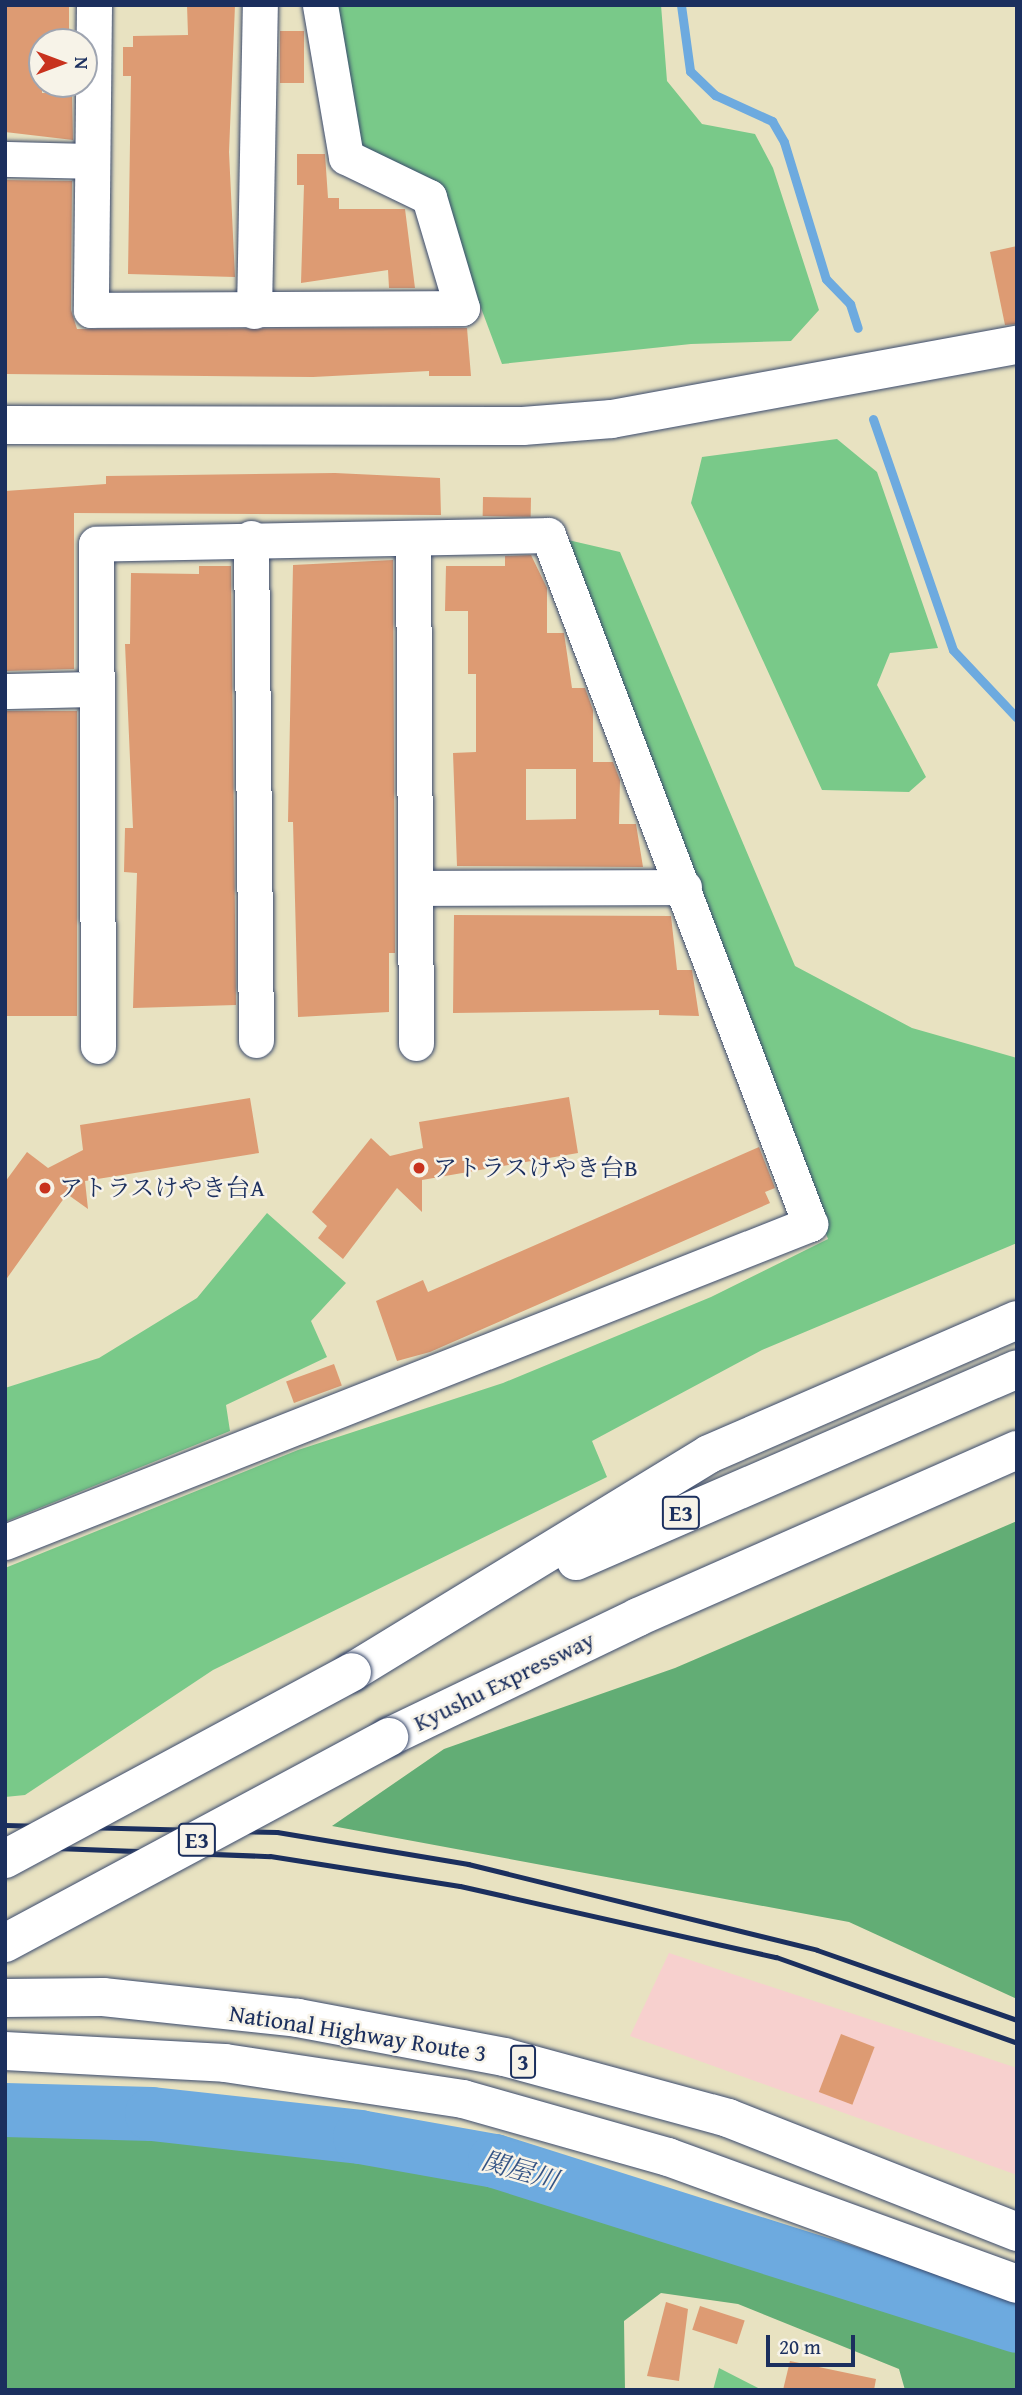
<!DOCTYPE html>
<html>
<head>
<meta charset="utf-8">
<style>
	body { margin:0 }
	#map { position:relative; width:1022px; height:2395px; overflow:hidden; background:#e8e2c1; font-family:"Gentium Book Plus","Noto Serif JP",serif }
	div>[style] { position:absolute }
	.built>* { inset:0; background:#f7d0ce }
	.green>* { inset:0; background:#79c989 }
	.forest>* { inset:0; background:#62ad75 }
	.stream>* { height:9px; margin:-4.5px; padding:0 4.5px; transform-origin:4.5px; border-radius:4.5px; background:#6daadf }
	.river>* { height:54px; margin:-27px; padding:0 27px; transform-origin:27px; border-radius:27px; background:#6daadf }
	.building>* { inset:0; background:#dd9b73; transform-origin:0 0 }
	.roads { filter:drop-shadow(0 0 2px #3a4a6d) drop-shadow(0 0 2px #3a4a6d) }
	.street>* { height:35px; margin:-17.5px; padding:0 17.5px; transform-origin:17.5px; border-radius:17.5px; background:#fff }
	.secondary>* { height:38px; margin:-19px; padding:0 19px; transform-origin:19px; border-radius:19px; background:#fff }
	.highway>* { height:38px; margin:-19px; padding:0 19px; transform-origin:19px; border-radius:19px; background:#fff }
	.rail>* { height:5px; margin:-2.5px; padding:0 2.5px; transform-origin:2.5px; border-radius:2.5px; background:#1b2f5e }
	.bridges { filter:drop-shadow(0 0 2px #3a4a6d) drop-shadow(0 0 2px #3a4a6d) }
	.highway-bridge>* { height:38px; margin:-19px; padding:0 19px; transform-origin:19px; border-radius:19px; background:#fff }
	.dots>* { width:19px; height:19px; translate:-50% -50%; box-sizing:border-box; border:4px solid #f7f3e8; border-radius:50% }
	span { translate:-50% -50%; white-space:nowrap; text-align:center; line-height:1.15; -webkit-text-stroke:5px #f7f3e8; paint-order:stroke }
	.shield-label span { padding:2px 5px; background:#f7f3e8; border:2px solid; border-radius:5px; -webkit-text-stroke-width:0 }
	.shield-label { font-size:23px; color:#1b2f5e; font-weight:700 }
	.poi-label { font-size:24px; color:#1b2f5e }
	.left { translate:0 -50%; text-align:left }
	.street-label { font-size:24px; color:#1b2f5e }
	.water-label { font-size:26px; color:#345485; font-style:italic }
	.frame { position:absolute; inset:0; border:7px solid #1b2f5e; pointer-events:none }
	.north { position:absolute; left:28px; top:28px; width:70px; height:70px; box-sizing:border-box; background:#f7f3e8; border:2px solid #9fa5b1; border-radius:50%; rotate:90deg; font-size:19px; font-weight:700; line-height:28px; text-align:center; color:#1b2f5e }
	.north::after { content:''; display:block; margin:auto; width:24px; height:32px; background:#c8321e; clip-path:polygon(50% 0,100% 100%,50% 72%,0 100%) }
	.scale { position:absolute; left:766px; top:2335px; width:89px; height:32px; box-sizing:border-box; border:4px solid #1b2f5e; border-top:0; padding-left:9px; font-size:21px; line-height:24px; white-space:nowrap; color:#1b2f5e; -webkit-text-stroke:5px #f7f3e8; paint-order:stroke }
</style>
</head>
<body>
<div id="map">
	<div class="built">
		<i style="clip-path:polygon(669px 1953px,1017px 2068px,1017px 2175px,630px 2036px)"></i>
	</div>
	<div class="green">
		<i style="clip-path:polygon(335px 5px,661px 5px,667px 81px,702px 124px,755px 134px,773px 168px,819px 310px,791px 341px,691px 344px,502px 364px,433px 180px,356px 147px)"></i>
		<i style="clip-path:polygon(837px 439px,877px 472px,938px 648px,890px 653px,877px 685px,926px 777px,909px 792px,822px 790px,691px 503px,702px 457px)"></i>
		<i style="clip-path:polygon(568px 540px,620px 552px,795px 966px,912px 1028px,1017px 1058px,1017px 1243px,762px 1350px,592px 1441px,607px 1477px,213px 1670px,25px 1795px,5px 1797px,5px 1568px,298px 1450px,503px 1383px,711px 1297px,828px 1239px)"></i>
		<i style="clip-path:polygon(267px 1213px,346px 1283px,311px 1321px,327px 1357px,226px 1405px,230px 1431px,5px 1522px,5px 1388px,99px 1358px,197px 1298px)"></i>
		<i style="clip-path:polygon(719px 2368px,762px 2390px,713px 2390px)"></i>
	</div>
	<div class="forest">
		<i style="clip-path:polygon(1017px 1521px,1017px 1999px,849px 1922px,332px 1826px,444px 1749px,675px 1668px)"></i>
		<i style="clip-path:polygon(193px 2127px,546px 2185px,807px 2268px,1017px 2343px,1017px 2390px,905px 2390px,899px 2369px,738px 2304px,661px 2293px,624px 2321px,625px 2390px,5px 2390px,5px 2130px)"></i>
	</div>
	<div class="stream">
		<i style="left:681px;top:5px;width:67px;rotate:82.2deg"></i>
		<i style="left:690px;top:71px;width:35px;rotate:44deg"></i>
		<i style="left:715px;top:95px;width:63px;rotate:24.5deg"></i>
		<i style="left:772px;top:121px;width:24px;rotate:60deg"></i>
		<i style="left:784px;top:142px;width:143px;rotate:73deg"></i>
		<i style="left:826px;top:279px;width:35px;rotate:46deg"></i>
		<i style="left:850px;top:304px;width:25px;rotate:72deg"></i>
		<i style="left:873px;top:419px;width:244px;rotate:70.9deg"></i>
		<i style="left:953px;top:650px;width:93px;rotate:46.7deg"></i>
	</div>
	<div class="river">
		<i style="left:5px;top:2110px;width:147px;rotate:1.6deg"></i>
		<i style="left:152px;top:2114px;width:209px;rotate:6.3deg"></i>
		<i style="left:360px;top:2137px;width:137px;rotate:10.1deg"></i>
		<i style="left:495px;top:2161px;width:547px;rotate:17.54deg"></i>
	</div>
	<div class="building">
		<i style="clip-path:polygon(5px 5px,69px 5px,69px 42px,42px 42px,42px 93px,72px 93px,73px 140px,5px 132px)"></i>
		<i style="clip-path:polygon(187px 5px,235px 5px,229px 152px,235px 277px,128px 274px,131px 76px,123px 76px,123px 47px,133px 47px,133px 36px,188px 35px)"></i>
		<i style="left:280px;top:31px;width:24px;height:52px"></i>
		<i style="clip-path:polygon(297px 154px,325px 154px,328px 198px,339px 198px,339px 209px,405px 209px,415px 288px,389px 288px,388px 270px,301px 283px,304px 185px,297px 185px)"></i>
		<i style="clip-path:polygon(5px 180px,72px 181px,71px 310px,77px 329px,467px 328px,471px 376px,429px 376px,429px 371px,313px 377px,5px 374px)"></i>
		<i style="clip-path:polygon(1017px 246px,1017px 324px,1005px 325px,990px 252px)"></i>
		<i style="clip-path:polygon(335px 473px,440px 478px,441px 515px,74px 513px,74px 669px,5px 671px,5px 491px,106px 484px,106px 476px)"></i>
		<i style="left:483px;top:497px;width:48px;height:19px;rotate:1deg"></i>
		<i style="clip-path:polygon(evenodd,531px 555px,547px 588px,547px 633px,564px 633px,572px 688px,585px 688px,593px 710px,593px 762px,613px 762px,620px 780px,619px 824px,636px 824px,643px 867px,457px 866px,453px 753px,476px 752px,476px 674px,468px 674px,468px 611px,445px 611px,446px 566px,505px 566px,505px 556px,531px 555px,526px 769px,576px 769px,576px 819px,526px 820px,526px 769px)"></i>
		<i style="clip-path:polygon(393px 560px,395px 953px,389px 953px,389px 1012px,298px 1017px,293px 822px,288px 822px,293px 565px)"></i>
		<i style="clip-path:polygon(199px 566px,231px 566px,236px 1005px,133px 1008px,137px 873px,124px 872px,125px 828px,133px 828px,125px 644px,130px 644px,131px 573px,199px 574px)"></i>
		<i style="left:5px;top:711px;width:72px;height:305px"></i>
		<i style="clip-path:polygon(454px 915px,671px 916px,677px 970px,692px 970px,699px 1016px,659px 1015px,659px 1010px,453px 1013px)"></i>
		<i style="clip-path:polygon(569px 1097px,578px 1153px,422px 1180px,422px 1212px,397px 1188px,343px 1259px,318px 1238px,327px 1226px,312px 1212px,371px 1138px,390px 1156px,423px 1148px,419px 1122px)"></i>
		<i style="clip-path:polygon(250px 1098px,259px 1153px,85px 1181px,88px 1209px,67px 1194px,5px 1281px,5px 1182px,27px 1152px,48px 1168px,83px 1150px,80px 1125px)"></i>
		<i style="clip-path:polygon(759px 1147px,775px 1188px,765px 1192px,770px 1203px,430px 1352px,397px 1361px,376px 1301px,423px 1280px,428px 1292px)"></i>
		<i style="left:334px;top:1364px;width:23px;height:51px;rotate:70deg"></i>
		<i style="left:841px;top:2034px;width:36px;height:62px;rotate:21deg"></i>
		<i style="clip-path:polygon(666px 2302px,688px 2309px,679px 2381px,647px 2376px)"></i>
		<i style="left:700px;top:2306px;width:47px;height:25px;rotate:18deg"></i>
		<i style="clip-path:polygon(790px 2361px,876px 2379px,874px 2390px,783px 2390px)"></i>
	</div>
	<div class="roads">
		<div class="street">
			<i style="left:94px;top:5px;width:305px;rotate:90.6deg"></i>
			<i style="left:91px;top:310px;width:371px;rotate:-0.3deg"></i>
			<i style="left:462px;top:308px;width:116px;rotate:-106.6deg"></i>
			<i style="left:429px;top:197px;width:92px;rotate:-154.3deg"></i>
			<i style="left:346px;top:157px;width:154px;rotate:-99.7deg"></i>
			<i style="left:5px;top:159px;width:87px;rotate:1.3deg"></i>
			<i style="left:254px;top:311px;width:306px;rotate:-88.9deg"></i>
			<i style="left:251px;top:538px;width:502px;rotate:89.43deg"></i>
			<i style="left:413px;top:541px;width:502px;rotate:89.66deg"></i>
			<i style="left:5px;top:691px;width:91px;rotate:-1.3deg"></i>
			<i style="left:415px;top:888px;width:269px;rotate:-0.2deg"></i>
			<i style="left:5px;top:1542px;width:866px;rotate:-21.56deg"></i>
			<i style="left:810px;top:1224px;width:737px;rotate:-110.82deg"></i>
			<i style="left:548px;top:535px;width:452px;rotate:178.9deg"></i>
			<i style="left:96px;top:544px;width:502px;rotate:89.77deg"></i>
		</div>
		<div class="secondary">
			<i style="left:5px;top:425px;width:518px;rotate:0.11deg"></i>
			<i style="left:523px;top:426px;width:89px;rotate:-4.5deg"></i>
			<i style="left:612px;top:419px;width:412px;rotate:-10.4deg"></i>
		</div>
		<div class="highway">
			<i style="left:576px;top:1561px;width:481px;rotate:-23.5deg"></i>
			<i style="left:352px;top:1672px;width:418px;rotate:-31.4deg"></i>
			<i style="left:709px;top:1454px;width:336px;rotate:-23.5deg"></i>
			<i style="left:389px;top:1737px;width:276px;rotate:-25.7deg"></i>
			<i style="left:638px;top:1617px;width:414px;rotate:-23.8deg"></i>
			<i style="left:5px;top:1998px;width:98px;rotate:-0.6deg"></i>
			<i style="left:103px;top:1997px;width:196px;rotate:6.1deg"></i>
			<i style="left:298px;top:2018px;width:210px;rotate:10.7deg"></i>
			<i style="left:504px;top:2057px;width:232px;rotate:15.2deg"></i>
			<i style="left:728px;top:2118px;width:311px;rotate:21.5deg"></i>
			<i style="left:5px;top:2051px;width:220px;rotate:3.1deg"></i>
			<i style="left:225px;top:2063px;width:241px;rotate:8.6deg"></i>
			<i style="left:463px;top:2099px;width:213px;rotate:15.8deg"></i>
			<i style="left:668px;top:2157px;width:371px;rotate:20deg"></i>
		</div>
	</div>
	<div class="rail">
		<i style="left:5px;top:1825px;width:272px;rotate:1.5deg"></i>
		<i style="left:277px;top:1832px;width:194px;rotate:9.5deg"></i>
		<i style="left:468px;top:1864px;width:359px;rotate:13.8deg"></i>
		<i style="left:817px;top:1950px;width:212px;rotate:19.3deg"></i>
		<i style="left:5px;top:1846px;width:265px;rotate:2.2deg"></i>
		<i style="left:270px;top:1856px;width:192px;rotate:9deg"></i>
		<i style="left:460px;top:1886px;width:324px;rotate:12.7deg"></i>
		<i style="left:776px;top:1957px;width:256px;rotate:19.6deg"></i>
	</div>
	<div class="bridges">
		<div class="highway-bridge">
			<i style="left:5px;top:1859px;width:394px;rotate:-28.3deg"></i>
			<i style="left:5px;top:1943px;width:436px;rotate:-28.2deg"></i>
		</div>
	</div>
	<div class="dots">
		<i style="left:419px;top:1168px;background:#c8321e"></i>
		<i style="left:45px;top:1188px;background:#c8321e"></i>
	</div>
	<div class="shield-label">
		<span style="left:681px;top:1513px">E3</span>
		<span style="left:197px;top:1840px">E3</span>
		<span style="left:523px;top:2062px">3</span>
	</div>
	<div class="poi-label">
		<span class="left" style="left:433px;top:1168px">アトラスけやき台B</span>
		<span class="left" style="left:59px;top:1188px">アトラスけやき台A</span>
	</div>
	<div class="street-label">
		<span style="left:504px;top:1681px;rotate:-26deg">Kyushu Expressway</span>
		<span style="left:358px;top:2033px;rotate:9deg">National Highway Route 3</span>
	</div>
	<div class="water-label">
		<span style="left:520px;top:2170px;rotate:16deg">関屋川</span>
	</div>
	<div class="frame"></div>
	<div class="north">N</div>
	<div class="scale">20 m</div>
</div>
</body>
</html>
